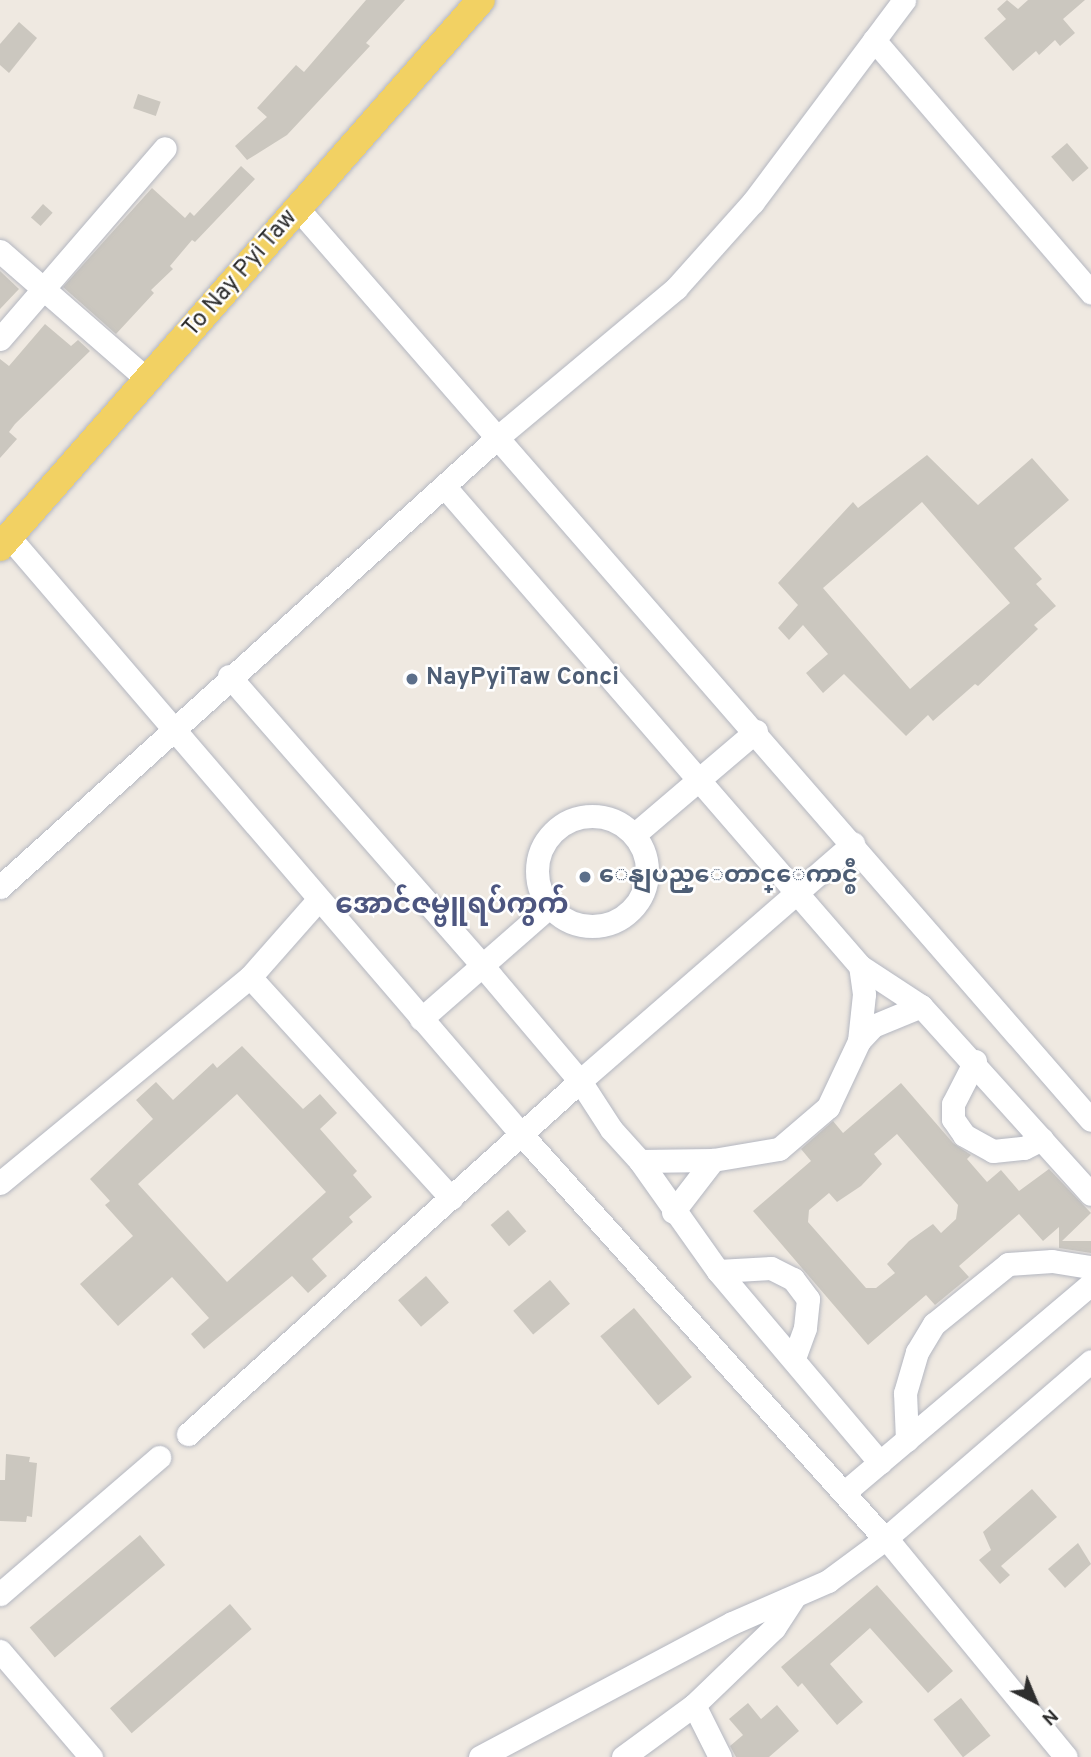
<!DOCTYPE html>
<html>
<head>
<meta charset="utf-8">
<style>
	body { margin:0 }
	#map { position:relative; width:1091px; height:1757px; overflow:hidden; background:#efe9e1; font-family:Overpass,"Noto Sans Myanmar",sans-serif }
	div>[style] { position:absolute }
	.building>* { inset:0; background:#cbc7bf; transform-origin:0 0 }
	.roads { filter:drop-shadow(0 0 2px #b4b7c1) drop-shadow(0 0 2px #b4b7c1) }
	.minor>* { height:23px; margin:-11.5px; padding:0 11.5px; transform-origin:11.5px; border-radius:11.5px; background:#fff }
	.minor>.ring { margin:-11.5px; padding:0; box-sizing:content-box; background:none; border:23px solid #fff; border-radius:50% }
	.major>* { height:28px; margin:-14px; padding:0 14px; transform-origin:14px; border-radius:14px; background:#f2d163 }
	.dots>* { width:19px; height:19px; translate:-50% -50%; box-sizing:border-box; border:4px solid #fff; border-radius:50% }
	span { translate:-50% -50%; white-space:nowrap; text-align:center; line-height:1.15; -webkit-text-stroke:5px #fff; paint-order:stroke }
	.street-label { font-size:24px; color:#2e2e2e }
	.service-label { font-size:24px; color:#4e5e75; font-weight:700 }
	.left { translate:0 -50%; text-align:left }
	.quarter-label { font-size:28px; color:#4d5680; font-weight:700 }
	.north { position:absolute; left:1000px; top:1666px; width:70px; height:70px; -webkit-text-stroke:5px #fff; paint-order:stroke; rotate:137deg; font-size:19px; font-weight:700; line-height:28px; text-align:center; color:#2e2e2e }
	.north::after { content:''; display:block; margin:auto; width:24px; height:32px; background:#2e2e2e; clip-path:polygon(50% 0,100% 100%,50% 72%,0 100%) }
</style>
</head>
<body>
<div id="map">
	<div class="building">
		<i style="clip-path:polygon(366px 0,405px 0,366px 43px,370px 46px,287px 135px,247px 160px,235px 146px,267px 117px,257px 108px,296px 65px,304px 72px)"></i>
		<i style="clip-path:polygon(1007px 0,1018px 9px,1028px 0,1085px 0,1063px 19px,1075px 33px,1060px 46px,1055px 40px,1039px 55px,1036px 51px,1013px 71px,984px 38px,1006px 19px,997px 9px)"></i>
		<i style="clip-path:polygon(19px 22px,37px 38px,9px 73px,0 65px,0 44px)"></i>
		<i style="left:138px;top:94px;width:24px;height:15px;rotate:19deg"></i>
		<i style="left:1067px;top:143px;width:33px;height:21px;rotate:49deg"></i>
		<i style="clip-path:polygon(241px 166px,255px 179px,195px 242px,192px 240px,170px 266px,173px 269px,151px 290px,154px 293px,116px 334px,63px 287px,152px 188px,185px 218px,190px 212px,194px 216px)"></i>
		<i style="left:43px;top:204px;width:13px;height:18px;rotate:42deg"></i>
		<i style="clip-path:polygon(0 271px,19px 289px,0 309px)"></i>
		<i style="clip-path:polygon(45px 324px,71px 346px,78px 340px,90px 351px,15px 424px,9px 432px,17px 439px,0 458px,0 359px,9px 366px)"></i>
		<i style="clip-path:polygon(evenodd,927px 455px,978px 505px,1032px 458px,1069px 500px,1014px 548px,1042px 579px,1036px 584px,1056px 606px,1034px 625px,1038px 629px,978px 686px,975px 684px,933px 721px,928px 715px,906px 736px,844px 674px,823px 693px,806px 673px,828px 654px,803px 625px,789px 640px,778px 628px,798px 605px,778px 583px,853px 502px,858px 508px,927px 455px,922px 502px,1010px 603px,910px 689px,823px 588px,922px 502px)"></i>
		<i style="clip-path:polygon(evenodd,242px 1046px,303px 1109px,320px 1094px,337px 1113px,320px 1129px,357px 1171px,353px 1175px,372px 1197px,349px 1217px,353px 1222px,312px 1259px,327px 1276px,308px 1293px,292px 1276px,204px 1349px,191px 1334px,209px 1318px,172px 1277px,118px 1326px,80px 1284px,133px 1236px,105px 1205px,110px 1201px,90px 1179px,153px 1119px,136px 1100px,156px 1082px,173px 1100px,213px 1063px,217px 1068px,242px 1046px,237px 1094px,326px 1192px,227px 1282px,138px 1184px,237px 1094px)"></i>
		<i style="clip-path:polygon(evenodd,901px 1083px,953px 1143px,971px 1155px,967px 1159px,987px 1182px,1001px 1170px,1019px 1191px,1049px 1169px,1091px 1213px,1062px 1241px,1091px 1241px,1091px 1253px,1059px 1248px,1059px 1227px,1043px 1241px,1019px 1214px,959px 1266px,969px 1277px,935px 1305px,926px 1295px,868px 1345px,753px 1211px,811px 1161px,801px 1149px,833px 1121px,843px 1133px,901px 1083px,897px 1134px,958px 1205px,956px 1219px,941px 1233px,933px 1224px,909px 1241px,887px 1264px,895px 1273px,876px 1288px,866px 1288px,808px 1222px,809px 1210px,829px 1193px,837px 1202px,861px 1186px,882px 1164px,874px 1154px,897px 1134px)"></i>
		<i style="left:508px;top:1210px;width:28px;height:23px;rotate:49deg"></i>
		<i style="left:426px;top:1276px;width:35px;height:37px;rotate:49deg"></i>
		<i style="left:550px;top:1280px;width:31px;height:48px;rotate:50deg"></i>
		<i style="left:634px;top:1308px;width:90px;height:44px;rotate:50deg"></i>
		<i style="clip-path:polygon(6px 1454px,30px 1457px,29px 1462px,37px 1463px,32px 1517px,27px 1516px,26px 1522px,0 1521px,0 1480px,5px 1480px)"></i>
		<i style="clip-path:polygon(1032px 1489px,1057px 1517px,1001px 1566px,1010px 1575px,1000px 1584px,979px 1560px,991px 1550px,983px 1532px)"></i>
		<i style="left:140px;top:1535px;width:39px;height:144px;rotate:50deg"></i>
		<i style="clip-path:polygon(1078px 1543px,1091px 1564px,1065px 1588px,1048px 1569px)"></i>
		<i style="clip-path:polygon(877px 1585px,953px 1671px,928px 1693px,870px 1628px,830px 1664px,863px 1702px,837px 1725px,802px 1683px,798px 1687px,781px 1667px)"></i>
		<i style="left:230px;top:1604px;width:33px;height:159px;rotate:49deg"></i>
		<i style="left:961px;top:1698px;width:48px;height:35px;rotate:52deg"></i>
		<i style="clip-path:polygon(748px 1703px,761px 1719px,777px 1705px,799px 1731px,769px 1757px,736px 1757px,730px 1746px,743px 1735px,729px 1719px)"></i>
	</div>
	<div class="roads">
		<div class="minor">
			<i style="left:874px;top:40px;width:333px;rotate:49.3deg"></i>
			<i style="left:299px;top:210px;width:1206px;rotate:48.97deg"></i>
			<i style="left:0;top:251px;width:196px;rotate:41.1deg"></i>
			<i style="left:0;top:339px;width:252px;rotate:-49.2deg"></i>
			<i style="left:9px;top:537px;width:788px;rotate:49.38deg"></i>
			<i style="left:522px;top:1135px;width:543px;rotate:48.06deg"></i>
			<i style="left:229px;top:676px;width:383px;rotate:48.8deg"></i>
			<i style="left:481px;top:964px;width:153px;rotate:49.8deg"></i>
			<i style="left:580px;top:1081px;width:57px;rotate:57.1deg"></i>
			<i style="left:611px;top:1129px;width:43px;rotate:47.8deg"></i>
			<i style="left:640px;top:1161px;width:73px;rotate:-0.8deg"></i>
			<i style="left:713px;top:1160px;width:67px;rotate:-9.5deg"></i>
			<i style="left:779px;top:1149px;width:65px;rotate:-40.6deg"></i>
			<i style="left:828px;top:1107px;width:73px;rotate:-64.8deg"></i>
			<i style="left:859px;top:1041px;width:47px;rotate:-83.9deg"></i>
			<i style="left:864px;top:994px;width:28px;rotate:-98deg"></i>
			<i style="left:860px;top:966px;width:635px;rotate:-130.91deg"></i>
			<i class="ring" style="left:537px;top:816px;width:87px;height:87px"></i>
			<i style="left:635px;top:834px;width:159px;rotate:-40.4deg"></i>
			<i style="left:0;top:887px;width:671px;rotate:-42.1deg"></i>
			<i style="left:498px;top:437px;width:232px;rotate:-39.9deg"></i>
			<i style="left:676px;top:288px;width:115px;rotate:-48.2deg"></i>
			<i style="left:753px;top:202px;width:252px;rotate:-53.2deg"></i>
			<i style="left:860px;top:966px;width:73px;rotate:33.3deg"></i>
			<i style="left:921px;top:1006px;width:253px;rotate:47.9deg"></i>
			<i style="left:250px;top:977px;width:299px;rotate:47.7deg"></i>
			<i style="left:421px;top:1019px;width:170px;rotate:-41.2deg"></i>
			<i style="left:859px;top:1041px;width:21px;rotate:-47deg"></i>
			<i style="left:873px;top:1026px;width:52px;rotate:-22.6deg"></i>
			<i style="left:975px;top:1061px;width:48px;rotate:117.1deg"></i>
			<i style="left:953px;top:1104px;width:15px;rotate:90deg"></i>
			<i style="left:953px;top:1119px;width:19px;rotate:55deg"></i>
			<i style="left:964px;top:1135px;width:33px;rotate:29deg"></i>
			<i style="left:993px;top:1151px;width:31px;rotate:-6deg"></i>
			<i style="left:1024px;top:1148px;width:20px;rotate:-27deg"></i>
			<i style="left:640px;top:1161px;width:135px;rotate:54.7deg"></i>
			<i style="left:718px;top:1271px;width:251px;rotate:49.8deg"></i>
			<i style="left:0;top:1183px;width:324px;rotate:-39.5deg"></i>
			<i style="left:250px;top:977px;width:103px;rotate:-48.6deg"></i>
			<i style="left:673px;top:1212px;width:66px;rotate:-52.4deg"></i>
			<i style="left:718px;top:1271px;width:53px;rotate:-3.2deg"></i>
			<i style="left:771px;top:1268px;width:25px;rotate:27deg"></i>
			<i style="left:793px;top:1279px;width:25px;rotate:53deg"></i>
			<i style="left:808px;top:1299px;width:29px;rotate:96deg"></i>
			<i style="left:805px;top:1328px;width:32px;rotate:110deg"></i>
			<i style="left:188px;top:1434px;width:528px;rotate:-42deg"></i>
			<i style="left:580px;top:1081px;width:362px;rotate:-41deg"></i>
			<i style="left:907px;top:1440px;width:47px;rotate:-92.4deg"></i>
			<i style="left:905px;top:1393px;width:43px;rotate:-73.7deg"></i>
			<i style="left:917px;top:1352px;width:33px;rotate:-59deg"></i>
			<i style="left:934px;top:1324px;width:95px;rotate:-39deg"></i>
			<i style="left:1008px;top:1264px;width:44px;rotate:-3.9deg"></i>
			<i style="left:1052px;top:1261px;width:39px;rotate:9deg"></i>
			<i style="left:846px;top:1491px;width:321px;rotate:-40.2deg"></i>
			<i style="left:886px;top:1538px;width:283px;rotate:50.6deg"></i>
			<i style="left:0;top:1594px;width:210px;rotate:-40.7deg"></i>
			<i style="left:0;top:1651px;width:140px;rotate:49.4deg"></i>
			<i style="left:694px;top:1705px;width:58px;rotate:63.4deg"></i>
			<i style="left:480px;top:1757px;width:285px;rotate:-28deg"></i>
			<i style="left:732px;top:1623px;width:105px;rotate:-23.6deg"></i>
			<i style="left:828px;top:1581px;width:71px;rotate:-36.4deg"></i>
			<i style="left:885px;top:1539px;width:272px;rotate:-40.8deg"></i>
			<i style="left:623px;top:1757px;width:88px;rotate:-36.2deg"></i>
			<i style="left:694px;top:1705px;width:111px;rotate:-43.9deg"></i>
			<i style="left:774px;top:1628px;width:35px;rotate:-57deg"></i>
		</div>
		<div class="major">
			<i style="left:0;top:547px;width:728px;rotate:-48.67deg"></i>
		</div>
	</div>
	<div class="dots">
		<i style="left:412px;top:679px;background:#5c6f8a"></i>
		<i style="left:585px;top:877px;background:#5c6f8a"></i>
	</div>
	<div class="street-label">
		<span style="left:241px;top:274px;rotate:-49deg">To Nay Pyi Taw</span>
	</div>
	<div class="service-label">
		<span class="left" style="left:426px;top:679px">NayPyiTaw Conci</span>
		<span class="left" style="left:599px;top:877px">ေနျပည္ေတာင္ေကာင္စီ</span>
	</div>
	<div class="quarter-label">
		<span style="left:452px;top:906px">အောင်ဇမ္ဗူရပ်ကွက်</span>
	</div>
	<div class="north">N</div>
</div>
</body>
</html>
